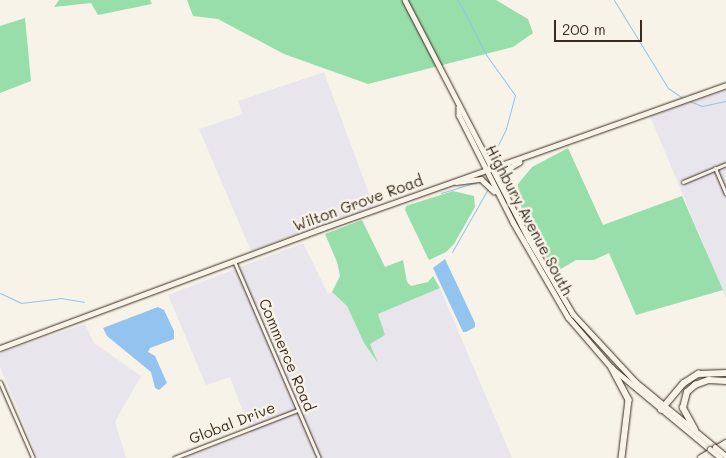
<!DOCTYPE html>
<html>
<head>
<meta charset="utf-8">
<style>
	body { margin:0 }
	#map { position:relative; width:726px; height:458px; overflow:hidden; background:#f7f3e8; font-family:Mali,sans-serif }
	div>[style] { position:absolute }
	.built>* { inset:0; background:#e9e5ec }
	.green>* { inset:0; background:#98deab }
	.water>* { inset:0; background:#93c4ef }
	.stream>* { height:1px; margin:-0.5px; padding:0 0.5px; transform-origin:0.5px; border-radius:0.5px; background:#93c4ef }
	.roads { filter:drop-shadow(0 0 1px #3b2a1e) drop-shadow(0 0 1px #3b2a1e) }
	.street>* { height:3px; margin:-1.5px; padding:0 1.5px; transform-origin:1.5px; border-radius:1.5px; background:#f7f3e8 }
	.secondary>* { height:4.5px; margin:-2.25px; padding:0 2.25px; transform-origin:2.25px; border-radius:2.25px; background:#f7f3e8 }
	.highway>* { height:5.5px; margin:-2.75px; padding:0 2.75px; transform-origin:2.75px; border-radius:2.75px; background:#f7f3e8 }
	.bridges { filter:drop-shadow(0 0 1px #3b2a1e) drop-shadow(0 0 1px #3b2a1e) }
	.secondary-bridge>* { height:4.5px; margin:-2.25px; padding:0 2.25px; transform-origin:2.25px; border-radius:2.25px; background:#f7f3e8 }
	span { translate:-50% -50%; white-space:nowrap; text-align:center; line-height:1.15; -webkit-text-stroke:5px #f7f3e8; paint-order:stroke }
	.street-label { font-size:15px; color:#3b2a1e }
	.scale { position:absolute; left:554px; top:20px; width:88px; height:22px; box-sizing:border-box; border:2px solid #3b2a1e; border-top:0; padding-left:6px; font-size:15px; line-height:18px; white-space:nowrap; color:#3b2a1e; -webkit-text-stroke:4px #f7f3e8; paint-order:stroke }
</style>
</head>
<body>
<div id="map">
	<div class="built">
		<i style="clip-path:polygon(324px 72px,374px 207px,251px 251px,199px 129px,243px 114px,238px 101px)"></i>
		<i style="clip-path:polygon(726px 90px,726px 298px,650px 116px)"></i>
		<i style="clip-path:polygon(303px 243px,328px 294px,332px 292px,347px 306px,364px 343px,377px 361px,370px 344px,378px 314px,440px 288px,512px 458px,183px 458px,251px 433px,230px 377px,206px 385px,168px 295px)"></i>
		<i style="clip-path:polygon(85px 324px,94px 343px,141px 376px,115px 422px,126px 458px,38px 458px,0 367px,0 353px)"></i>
	</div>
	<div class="green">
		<i style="clip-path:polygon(59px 0,150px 0,152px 4px,98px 15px,91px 3px,54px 7px)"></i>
		<i style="clip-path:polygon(187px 0,496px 0,528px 19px,533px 33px,513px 47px,368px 84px,284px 54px,218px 19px,193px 16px)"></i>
		<i style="clip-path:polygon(25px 18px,31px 81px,0 93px,0 26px)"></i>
		<i style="clip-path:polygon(568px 148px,603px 225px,682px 196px,723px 290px,636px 315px,609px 253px,594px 260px,576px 260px,554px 273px,519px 202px,518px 184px,532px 167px)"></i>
		<i style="clip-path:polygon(453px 191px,474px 196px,475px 207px,454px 244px,446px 252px,429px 260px,405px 210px,406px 206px)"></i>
		<i style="clip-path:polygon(362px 220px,385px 267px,403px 260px,407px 282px,411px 286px,428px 282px,433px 276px,440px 288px,378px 314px,385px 335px,370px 344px,378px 363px,364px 343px,347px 306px,332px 292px,340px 276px,337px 262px,325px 234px)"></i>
	</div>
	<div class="water">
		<i style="clip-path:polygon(445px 259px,475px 323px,475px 327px,466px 332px,463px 332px,433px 268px)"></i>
		<i style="clip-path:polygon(158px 307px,164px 310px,174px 331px,174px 339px,150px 348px,148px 352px,155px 356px,167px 383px,159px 390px,155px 388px,151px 372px,107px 336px,103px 328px)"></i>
	</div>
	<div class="stream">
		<i style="left:458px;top:0;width:63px;rotate:62.6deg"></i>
		<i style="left:487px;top:56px;width:48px;rotate:54.3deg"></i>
		<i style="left:515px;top:95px;width:35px;rotate:105deg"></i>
		<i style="left:506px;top:129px;width:28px;rotate:117deg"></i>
		<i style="left:614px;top:0;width:103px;rotate:58.5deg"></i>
		<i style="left:668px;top:88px;width:18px;rotate:34deg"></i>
		<i style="left:687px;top:100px;width:16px;rotate:22deg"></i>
		<i style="left:702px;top:106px;width:25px;rotate:-12deg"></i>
		<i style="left:441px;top:193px;width:41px;rotate:-17.1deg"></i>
		<i style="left:452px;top:252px;width:73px;rotate:-60.3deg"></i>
		<i style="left:488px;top:189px;width:5px;rotate:-127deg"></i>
		<i style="left:0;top:293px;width:23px;rotate:25deg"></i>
		<i style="left:21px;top:303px;width:39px;rotate:-7deg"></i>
		<i style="left:60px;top:298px;width:24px;rotate:9deg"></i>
	</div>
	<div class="roads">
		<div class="street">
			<i style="left:715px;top:168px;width:28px;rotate:67deg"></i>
			<i style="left:683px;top:182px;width:47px;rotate:-22.7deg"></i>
			<i style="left:234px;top:261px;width:215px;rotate:66.7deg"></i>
			<i style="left:0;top:382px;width:83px;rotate:66.5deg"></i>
			<i style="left:174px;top:458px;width:133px;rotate:-21.2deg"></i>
		</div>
		<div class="secondary">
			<i style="left:405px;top:0;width:269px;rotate:62.6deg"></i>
			<i style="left:529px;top:239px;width:87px;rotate:59.6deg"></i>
			<i style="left:573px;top:314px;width:93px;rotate:47.2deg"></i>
			<i style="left:636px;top:382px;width:102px;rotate:39.4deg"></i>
			<i style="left:459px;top:107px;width:8px;rotate:90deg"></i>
			<i style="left:459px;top:115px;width:120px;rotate:63.2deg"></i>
			<i style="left:513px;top:222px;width:110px;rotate:59.9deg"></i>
			<i style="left:568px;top:317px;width:67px;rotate:49.2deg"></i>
			<i style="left:612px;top:368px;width:127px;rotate:39.6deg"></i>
			<i style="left:456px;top:182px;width:25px;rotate:-7deg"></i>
			<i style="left:481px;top:179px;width:18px;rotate:43deg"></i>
			<i style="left:504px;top:186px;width:14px;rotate:-98deg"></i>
			<i style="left:502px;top:172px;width:20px;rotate:-30deg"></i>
			<i style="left:0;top:348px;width:345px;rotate:-20.4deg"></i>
			<i style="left:323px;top:228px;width:428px;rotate:-19.5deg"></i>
		</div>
		<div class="highway">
			<i style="left:612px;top:368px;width:36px;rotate:62deg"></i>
			<i style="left:629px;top:400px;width:58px;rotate:96.9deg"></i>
			<i style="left:661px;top:410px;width:35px;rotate:-50deg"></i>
			<i style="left:684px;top:383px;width:17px;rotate:-33deg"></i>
			<i style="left:698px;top:374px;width:28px;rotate:-2deg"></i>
			<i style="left:695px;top:430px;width:25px;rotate:-119deg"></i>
			<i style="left:683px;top:408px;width:16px;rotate:-76deg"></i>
			<i style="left:687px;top:392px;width:11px;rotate:-41deg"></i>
			<i style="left:695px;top:385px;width:15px;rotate:-20deg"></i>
			<i style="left:709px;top:380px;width:17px;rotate:3deg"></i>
			<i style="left:701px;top:458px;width:29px;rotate:-31deg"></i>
			<i style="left:709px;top:458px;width:19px;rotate:-28deg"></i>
		</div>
	</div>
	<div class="bridges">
		<div class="secondary-bridge">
			<i style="left:715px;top:447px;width:14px;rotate:39deg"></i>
			<i style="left:710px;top:449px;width:14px;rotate:39deg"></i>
		</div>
	</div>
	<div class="street-label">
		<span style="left:358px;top:203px;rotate:-20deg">Wilton Grove Road</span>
		<span style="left:529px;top:220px;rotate:62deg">Highbury Avenue South</span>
		<span style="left:287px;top:355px;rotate:67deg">Commerce Road</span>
		<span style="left:232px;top:423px;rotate:-21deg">Global Drive</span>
	</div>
	<div class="scale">200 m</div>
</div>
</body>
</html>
